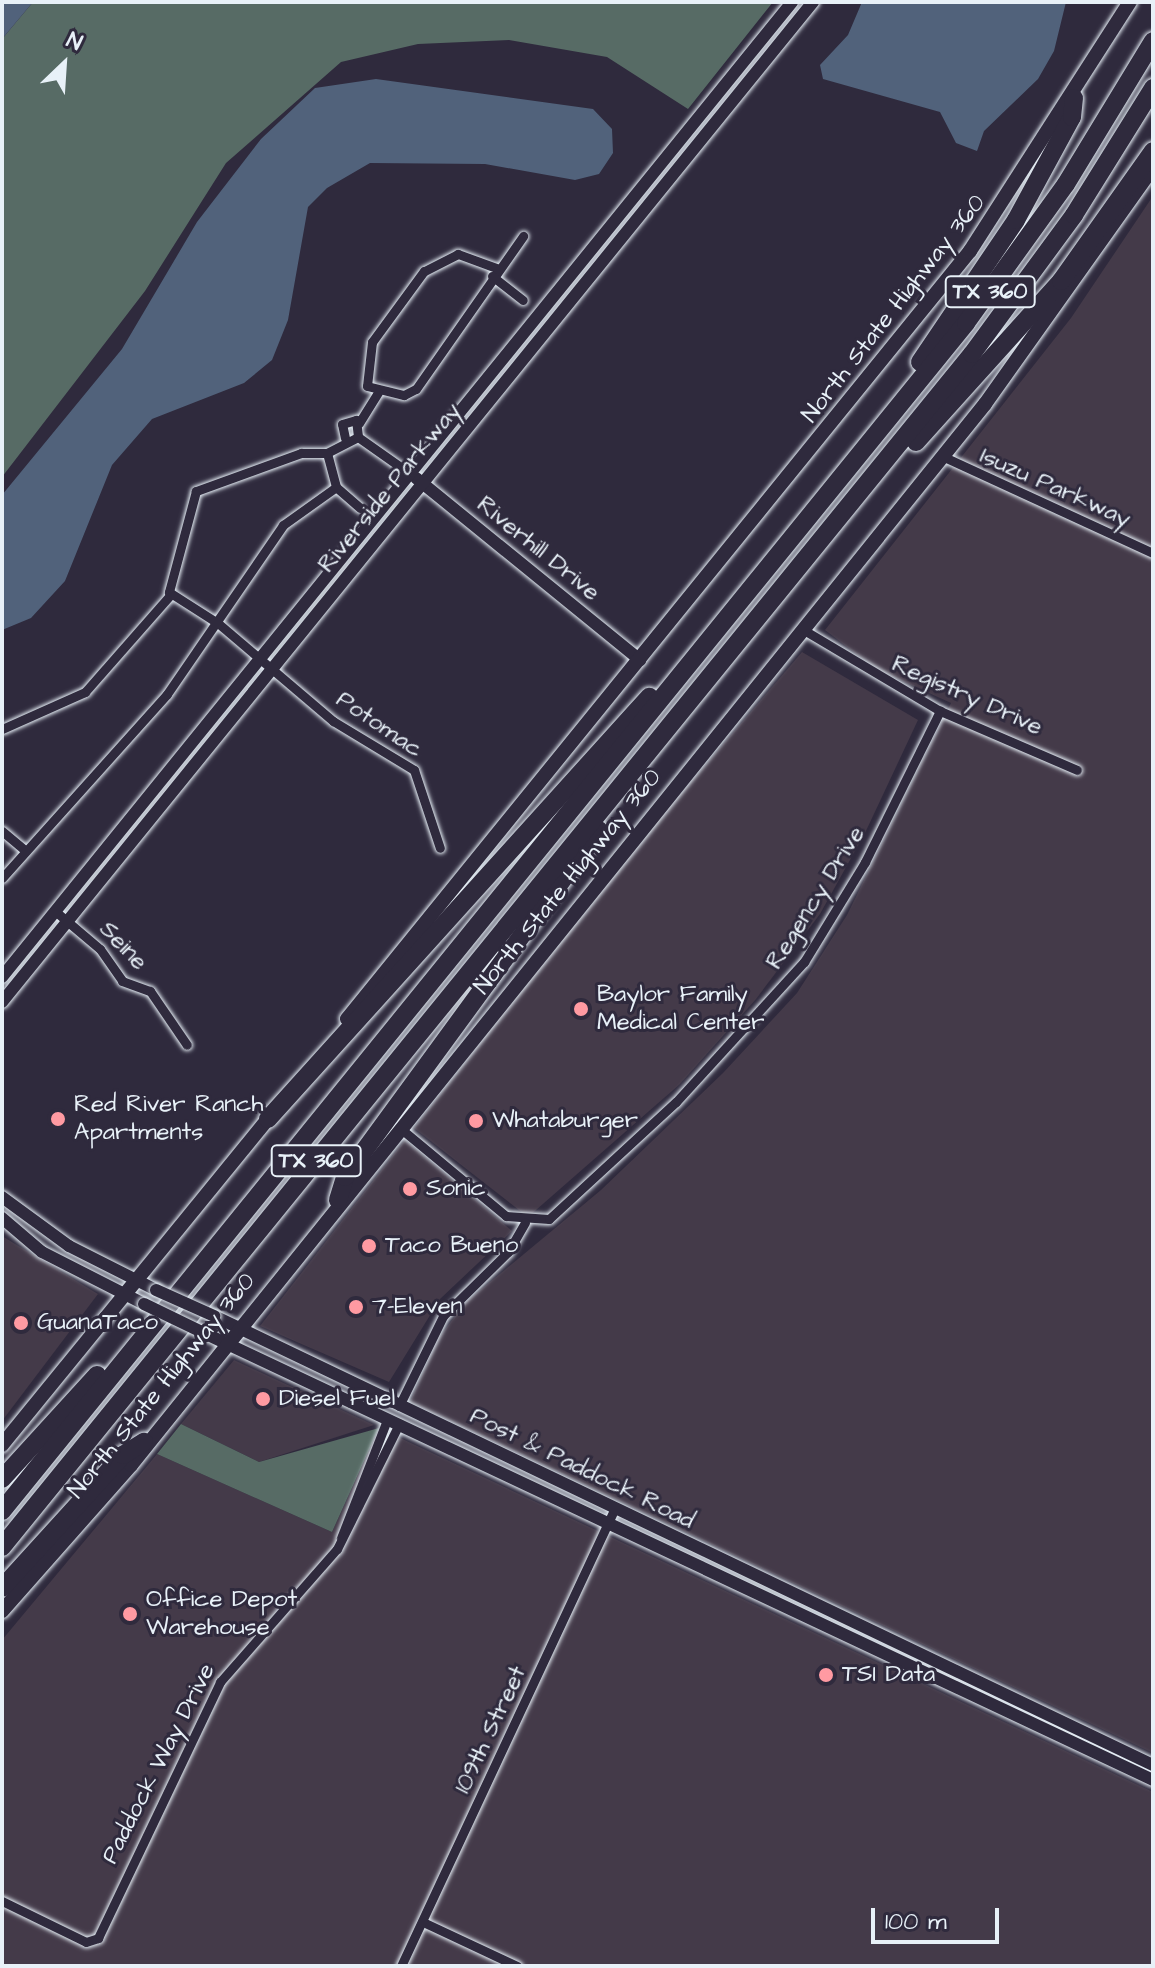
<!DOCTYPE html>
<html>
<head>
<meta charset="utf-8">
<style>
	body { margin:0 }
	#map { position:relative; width:1155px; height:1968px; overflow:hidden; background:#2f2a3d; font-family:"Architects Daughter",sans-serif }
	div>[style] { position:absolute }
	.built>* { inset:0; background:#443a49 }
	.green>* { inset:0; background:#576b65 }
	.water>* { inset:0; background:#51627b }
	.roads { filter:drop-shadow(0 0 2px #e8f1f8) drop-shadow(0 0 2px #e8f1f8) }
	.minor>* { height:9px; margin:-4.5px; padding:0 4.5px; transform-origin:4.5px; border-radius:4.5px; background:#2f2a3d }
	.tertiary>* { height:12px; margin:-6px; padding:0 6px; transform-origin:6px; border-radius:6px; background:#2f2a3d }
	.secondary>* { height:14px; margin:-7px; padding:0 7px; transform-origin:7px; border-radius:7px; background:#2f2a3d }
	.motorway>* { height:18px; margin:-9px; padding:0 9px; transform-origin:9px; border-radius:9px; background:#2f2a3d }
	.bridges { filter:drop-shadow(0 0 2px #e8f1f8) drop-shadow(0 0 2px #e8f1f8) }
	.tertiary-bridge>* { height:12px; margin:-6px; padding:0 6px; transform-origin:6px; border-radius:6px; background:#2f2a3d }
	.dots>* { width:22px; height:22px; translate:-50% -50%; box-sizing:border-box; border:4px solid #2f2a3d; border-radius:50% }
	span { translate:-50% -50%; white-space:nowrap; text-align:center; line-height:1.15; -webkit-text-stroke:6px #2f2a3d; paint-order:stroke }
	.shield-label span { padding:2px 6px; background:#2f2a3d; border:2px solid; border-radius:6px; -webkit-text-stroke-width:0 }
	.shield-label { font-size:22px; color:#e8f1f8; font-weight:700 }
	.street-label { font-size:24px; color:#e8f1f8 }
	.poi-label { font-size:24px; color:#e8f1f8 }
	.left { translate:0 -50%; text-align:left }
	.frame { position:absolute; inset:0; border:4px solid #e8f1f8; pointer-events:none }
	.north { position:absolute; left:24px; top:24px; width:80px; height:80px; -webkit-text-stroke:6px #2f2a3d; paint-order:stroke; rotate:25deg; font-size:22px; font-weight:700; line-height:32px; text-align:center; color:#e8f1f8 }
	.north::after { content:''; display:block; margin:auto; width:28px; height:36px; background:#e8f1f8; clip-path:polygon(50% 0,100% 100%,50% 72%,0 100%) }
	.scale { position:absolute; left:871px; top:1908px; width:128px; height:36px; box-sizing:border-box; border:4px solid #e8f1f8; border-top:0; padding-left:10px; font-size:24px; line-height:28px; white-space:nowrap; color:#e8f1f8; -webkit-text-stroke:6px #2f2a3d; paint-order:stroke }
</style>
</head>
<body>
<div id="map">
	<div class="built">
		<i style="clip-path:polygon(1153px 196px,1153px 1753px,410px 1402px,438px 1339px,466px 1302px,601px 1190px,723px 1073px,797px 993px,847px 915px,951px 703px,876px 669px,825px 630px,1071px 318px)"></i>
		<i style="clip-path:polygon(802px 652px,918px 720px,865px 833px,820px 914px,756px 999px,680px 1084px,528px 1217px,414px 1128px,607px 880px)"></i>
		<i style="clip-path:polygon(405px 1140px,512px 1231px,440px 1299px,389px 1382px,260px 1326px)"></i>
		<i style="clip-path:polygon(2px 1236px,98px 1294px,2px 1421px)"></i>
		<i style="clip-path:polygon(234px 1360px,374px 1425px,259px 1462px,181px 1424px)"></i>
		<i style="clip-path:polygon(379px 1428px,1153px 1792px,1153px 1966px,2px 1966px,2px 1640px,157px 1454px,332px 1532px)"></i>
	</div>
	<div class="green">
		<i style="clip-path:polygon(33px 2px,773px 2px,688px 109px,607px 57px,509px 40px,418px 44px,341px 62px,226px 163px,145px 291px,2px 477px,2px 39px)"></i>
		<i style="clip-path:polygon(181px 1424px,259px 1462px,379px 1428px,332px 1532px,157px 1454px)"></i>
	</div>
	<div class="water">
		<i style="clip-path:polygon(2px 2px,33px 2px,2px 39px)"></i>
		<i style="clip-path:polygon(862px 2px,1066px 2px,1054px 51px,1038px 79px,984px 131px,977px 151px,956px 143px,940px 112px,823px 79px,820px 65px,848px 35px)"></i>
		<i style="clip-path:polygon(376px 79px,593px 109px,612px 129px,613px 153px,599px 174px,575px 180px,485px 164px,370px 163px,327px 188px,308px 207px,288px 320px,272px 360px,244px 383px,152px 419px,112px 465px,65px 581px,31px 618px,2px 630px,2px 495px,122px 349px,197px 222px,261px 139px,315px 88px)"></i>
	</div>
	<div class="roads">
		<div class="minor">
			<i style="left:499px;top:269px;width:44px;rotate:-159.9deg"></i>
			<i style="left:458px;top:254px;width:38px;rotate:153deg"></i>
			<i style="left:424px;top:271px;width:88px;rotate:126.2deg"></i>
			<i style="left:372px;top:342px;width:44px;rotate:96.5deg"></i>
			<i style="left:367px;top:386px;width:38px;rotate:14deg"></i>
			<i style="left:404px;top:395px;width:13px;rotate:-27deg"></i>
			<i style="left:416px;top:389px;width:187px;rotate:-55deg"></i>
			<i style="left:492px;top:276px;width:39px;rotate:38deg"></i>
			<i style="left:359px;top:423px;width:36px;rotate:-58deg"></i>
			<i style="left:358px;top:437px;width:62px;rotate:35.2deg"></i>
			<i style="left:345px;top:438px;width:14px;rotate:-102deg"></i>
			<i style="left:342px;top:424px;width:15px;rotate:-16deg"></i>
			<i style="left:356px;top:420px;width:17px;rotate:83deg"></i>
			<i style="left:358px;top:437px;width:35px;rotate:153deg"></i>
			<i style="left:327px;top:453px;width:35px;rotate:75deg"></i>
			<i style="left:336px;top:487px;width:32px;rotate:41deg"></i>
			<i style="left:327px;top:453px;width:26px;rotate:180deg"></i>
			<i style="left:301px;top:453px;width:112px;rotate:160.1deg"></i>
			<i style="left:196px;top:491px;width:105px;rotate:105deg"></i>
			<i style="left:169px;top:592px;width:59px;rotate:32.6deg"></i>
			<i style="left:219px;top:624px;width:150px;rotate:40.4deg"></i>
			<i style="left:333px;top:721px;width:95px;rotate:31.2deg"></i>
			<i style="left:414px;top:770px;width:82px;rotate:71.6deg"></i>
			<i style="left:942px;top:456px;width:232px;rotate:24.7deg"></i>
			<i style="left:802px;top:629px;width:161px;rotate:30.7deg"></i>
			<i style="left:940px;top:711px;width:149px;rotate:23.3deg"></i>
			<i style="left:2px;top:729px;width:91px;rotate:-24deg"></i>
			<i style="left:85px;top:692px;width:130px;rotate:-48.7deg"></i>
			<i style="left:2px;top:831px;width:30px;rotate:40deg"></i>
			<i style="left:2px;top:878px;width:247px;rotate:-48.1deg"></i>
			<i style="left:167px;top:694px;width:205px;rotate:-55.5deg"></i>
			<i style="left:283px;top:525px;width:65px;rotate:-35.6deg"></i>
			<i style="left:55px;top:911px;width:59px;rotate:40.2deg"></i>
			<i style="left:100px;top:949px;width:39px;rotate:55deg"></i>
			<i style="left:122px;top:981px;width:30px;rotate:20deg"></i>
			<i style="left:150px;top:991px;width:65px;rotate:55.6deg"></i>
			<i style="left:400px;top:1128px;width:138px;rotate:39.7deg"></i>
			<i style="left:506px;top:1216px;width:43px;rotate:4deg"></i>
			<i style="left:549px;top:1219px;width:173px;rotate:-42.7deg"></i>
			<i style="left:676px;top:1102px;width:190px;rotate:-47.6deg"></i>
			<i style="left:804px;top:962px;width:117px;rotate:-58.6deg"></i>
			<i style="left:865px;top:862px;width:169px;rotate:-63.6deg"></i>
			<i style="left:399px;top:1406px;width:100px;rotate:-63.9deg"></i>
			<i style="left:443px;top:1316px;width:91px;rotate:-44.6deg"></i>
			<i style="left:508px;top:1252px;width:34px;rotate:-60deg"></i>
			<i style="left:341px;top:1538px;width:127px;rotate:-68.7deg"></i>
			<i style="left:2px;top:1901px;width:93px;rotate:26deg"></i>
			<i style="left:86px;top:1942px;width:13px;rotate:-18deg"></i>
			<i style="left:98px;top:1938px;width:284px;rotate:-64.5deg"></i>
			<i style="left:220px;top:1682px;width:177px;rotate:-48.7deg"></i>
			<i style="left:337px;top:1549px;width:140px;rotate:-63.6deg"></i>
			<i style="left:423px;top:1922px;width:104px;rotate:25.1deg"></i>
			<i style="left:401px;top:1966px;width:503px;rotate:-64.96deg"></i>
		</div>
		<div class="tertiary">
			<i style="left:416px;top:478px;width:289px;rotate:39.1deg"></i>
			<i style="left:2px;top:977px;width:1255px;rotate:-50.98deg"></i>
			<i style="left:2px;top:1002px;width:1288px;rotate:-50.96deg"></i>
			<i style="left:2px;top:1197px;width:83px;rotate:36.2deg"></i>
			<i style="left:69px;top:1246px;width:97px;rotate:26.8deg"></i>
			<i style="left:2px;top:1218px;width:52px;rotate:40.4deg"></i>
			<i style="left:42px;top:1252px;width:114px;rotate:27deg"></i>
			<i style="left:214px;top:1316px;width:1041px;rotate:25.56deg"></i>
			<i style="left:202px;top:1332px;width:1051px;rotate:25.22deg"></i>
		</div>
		<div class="secondary">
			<i style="left:347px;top:1019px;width:989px;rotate:-50.95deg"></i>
			<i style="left:970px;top:251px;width:296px;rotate:-57.3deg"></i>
			<i style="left:2px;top:1445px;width:427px;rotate:-50.8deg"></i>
			<i style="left:2px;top:1611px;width:195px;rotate:-48.5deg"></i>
			<i style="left:131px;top:1465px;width:1362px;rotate:-51.17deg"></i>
			<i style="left:985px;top:404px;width:290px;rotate:-54.6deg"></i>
		</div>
		<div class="motorway">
			<i style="left:920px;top:362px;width:171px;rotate:-55.9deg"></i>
			<i style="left:1016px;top:220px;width:117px;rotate:-61.5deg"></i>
			<i style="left:1072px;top:117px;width:19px;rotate:-84deg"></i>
			<i style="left:916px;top:442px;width:217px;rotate:-48deg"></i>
			<i style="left:1061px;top:281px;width:159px;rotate:-54.7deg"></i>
			<i style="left:268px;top:1119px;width:569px;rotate:-47.92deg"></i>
			<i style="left:338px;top:1200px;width:24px;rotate:-73deg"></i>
			<i style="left:345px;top:1177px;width:430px;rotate:-53.8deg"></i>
			<i style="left:2px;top:1479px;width:141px;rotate:-47.6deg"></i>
			<i style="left:2px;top:1511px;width:1530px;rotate:-50.94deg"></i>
			<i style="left:966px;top:323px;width:171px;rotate:-54.3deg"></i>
			<i style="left:1066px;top:184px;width:167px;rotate:-58.7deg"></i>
			<i style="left:2px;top:1547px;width:1538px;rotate:-50.89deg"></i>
			<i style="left:972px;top:354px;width:172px;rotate:-53.7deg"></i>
			<i style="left:1074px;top:215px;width:150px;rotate:-58.1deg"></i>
			<i style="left:2px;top:1588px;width:180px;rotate:-47.7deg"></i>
			<i style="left:123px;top:1455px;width:25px;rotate:-32deg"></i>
		</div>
	</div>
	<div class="bridges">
		<div class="tertiary-bridge">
			<i style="left:156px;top:1290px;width:64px;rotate:24.1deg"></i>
			<i style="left:144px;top:1304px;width:64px;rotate:25.8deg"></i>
		</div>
	</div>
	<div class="dots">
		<i style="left:581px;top:1009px;background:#ff9aa2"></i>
		<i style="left:58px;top:1119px;background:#ff9aa2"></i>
		<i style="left:476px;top:1121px;background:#ff9aa2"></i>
		<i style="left:410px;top:1189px;background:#ff9aa2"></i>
		<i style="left:369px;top:1246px;background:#ff9aa2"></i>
		<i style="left:356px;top:1307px;background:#ff9aa2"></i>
		<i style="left:21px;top:1323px;background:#ff9aa2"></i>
		<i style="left:263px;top:1399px;background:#ff9aa2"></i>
		<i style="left:130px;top:1614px;background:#ff9aa2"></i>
		<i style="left:826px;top:1675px;background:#ff9aa2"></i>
	</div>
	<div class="shield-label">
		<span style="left:990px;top:292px">TX 360</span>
		<span style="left:316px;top:1161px">TX 360</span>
	</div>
	<div class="street-label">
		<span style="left:894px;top:309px;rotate:-52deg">North State Highway 360</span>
		<span style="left:390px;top:488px;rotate:-51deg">Riverside Parkway</span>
		<span style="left:1055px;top:488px;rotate:24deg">Isuzu Parkway</span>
		<span style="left:538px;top:549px;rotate:39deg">Riverhill Drive</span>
		<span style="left:967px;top:696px;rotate:24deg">Registry Drive</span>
		<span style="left:379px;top:725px;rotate:34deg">Potomac</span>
		<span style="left:568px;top:882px;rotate:-51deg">North State Highway 360</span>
		<span style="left:816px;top:898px;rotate:-58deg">Regency Drive</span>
		<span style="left:123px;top:946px;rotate:46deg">Seine</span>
		<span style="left:162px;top:1386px;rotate:-51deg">North State Highway 360</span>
		<span style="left:582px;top:1469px;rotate:26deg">Post &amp; Paddock Road</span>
		<span style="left:491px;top:1730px;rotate:-65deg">109th Street</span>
		<span style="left:159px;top:1764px;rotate:-63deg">Paddock Way Drive</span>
	</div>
	<div class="poi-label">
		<span class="left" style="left:597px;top:1009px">Baylor Family<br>Medical Center</span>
		<span class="left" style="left:74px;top:1119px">Red River Ranch<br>Apartments</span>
		<span class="left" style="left:492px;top:1121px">Whataburger</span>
		<span class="left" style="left:426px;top:1189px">Sonic</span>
		<span class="left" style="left:385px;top:1246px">Taco Bueno</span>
		<span class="left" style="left:372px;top:1307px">7-Eleven</span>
		<span class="left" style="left:37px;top:1323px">GuanaTaco</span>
		<span class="left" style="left:279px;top:1399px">Diesel Fuel</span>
		<span class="left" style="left:146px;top:1614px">Office Depot<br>Warehouse</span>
		<span class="left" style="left:842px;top:1675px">TSI Data</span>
	</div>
	<div class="frame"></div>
	<div class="north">N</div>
	<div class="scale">100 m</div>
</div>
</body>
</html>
